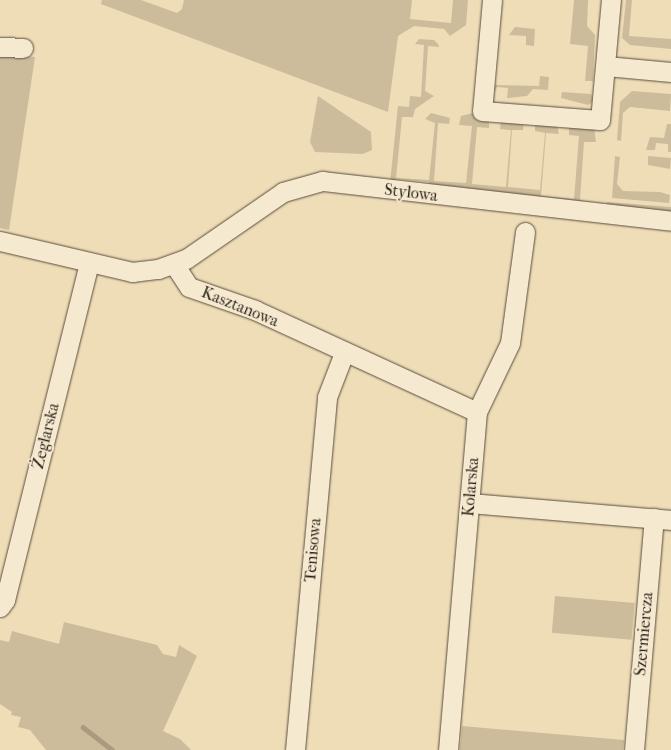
<!DOCTYPE html>
<html>
<head>
<meta charset="utf-8">
<style>
	body { margin:0 }
	#map { position:relative; width:671px; height:750px; overflow:hidden; background:#efddb7; font-family:"IM FELL French Canon",serif }
	div>[style] { position:absolute }
	.green>* { inset:0; background:#cdbc9b; transform-origin:0 0 }
	.stream>* { height:4.5px; margin:-2.25px; padding:0 2.25px; transform-origin:2.25px; border-radius:2.25px; background:#aa9b7f }
	.roads { filter:drop-shadow(0 0 1px #584c3c) drop-shadow(0 0 1px #584c3c) }
	.minor>* { height:19px; margin:-9.5px; padding:0 9.5px; transform-origin:9.5px; border-radius:9.5px; background:#f5e9d0 }
	span { translate:-50% -50%; white-space:nowrap; text-align:center; line-height:1.15; -webkit-text-stroke:4px #f5e9d0; paint-order:stroke }
	.street-label { font-size:16px; color:#251b13 }
</style>
</head>
<body>
<div id="map">
	<div class="green">
		<i style="clip-path:polygon(102px 0,141px 0,177px 13px,182px 9px,184px 0,412px 0,410px 19px,451px 23px,453px 0,468px 0,466px 25px,450px 36px,444px 29px,414px 26px,398px 36px,388px 112px,101px 4px)"></i>
		<i style="clip-path:polygon(574px 0,588px 0,587px 26px,595px 35px,593px 81px,585px 81px,588px 46px,570px 44px)"></i>
		<i style="clip-path:polygon(626px 0,632px 0,629px 36px,671px 39px,671px 49px,630px 45px,622px 38px)"></i>
		<i style="clip-path:polygon(515px 27px,535px 29px,534px 46px,526px 45px,526px 36px,509px 35px)"></i>
		<i style="clip-path:polygon(419px 39px,434px 40px,438px 44px,439px 47px,428px 46px,425px 91px,434px 96px,415px 109px,413px 117px,402px 117px,396px 178px,429px 180px,435px 123px,425px 119px,431px 113px,450px 118px,449px 124px,438px 123px,434px 181px,466px 183px,472px 126px,459px 125px,461px 116px,473px 113px,489px 120px,489px 128px,477px 127px,472px 184px,506px 187px,511px 130px,500px 129px,501px 120px,524px 122px,523px 130px,512px 130px,508px 187px,540px 190px,545px 133px,535px 131px,535px 124px,557px 125px,559px 134px,546px 133px,541px 196px,574px 199px,579px 136px,569px 135px,569px 129px,570px 126px,594px 127px,596px 142px,584px 142px,580px 200px,590px 202px,429px 189px,429px 182px,396px 179px,395px 184px,390px 183px,398px 106px,409px 107px,410px 96px,421px 97px,424px 45px,415px 44px)"></i>
		<i style="clip-path:polygon(0 55px,35px 57px,9px 230px,0 228px)"></i>
		<i style="clip-path:polygon(540px 76px,549px 77px,548px 90px,533px 89px,527px 96px,507px 98px,508px 88px,497px 87px,494px 93px,495px 85px,539px 86px)"></i>
		<i style="clip-path:polygon(632px 91px,671px 94px,670px 111px,630px 107px,623px 113px,621px 141px,617px 140px,620px 102px)"></i>
		<i style="clip-path:polygon(562px 92px,591px 94px,594px 101px,588px 105px,561px 98px)"></i>
		<i style="clip-path:polygon(318px 96px,371px 132px,372px 150px,363px 154px,315px 152px,310px 142px)"></i>
		<i style="clip-path:polygon(667px 124px,671px 124px,671px 152px,668px 152px,668px 144px,656px 143px,655px 150px,646px 150px,650px 137px,664px 138px)"></i>
		<i style="clip-path:polygon(615px 156px,620px 157px,617px 184px,623px 191px,660px 192px,670px 195px,669px 203px,612px 198px)"></i>
		<i style="clip-path:polygon(648px 156px,671px 158px,670px 169px,648px 165px)"></i>
		<i style="clip-path:polygon(607px 202px,671px 207px,671px 215px,607px 208px)"></i>
		<i style="left:555px;top:596px;width:80px;height:37px;rotate:5deg"></i>
		<i style="clip-path:polygon(64px 622px,157px 645px,163px 654px,176px 657px,179px 645px,197px 656px,163px 731px,180px 739px,191px 750px,46px 750px,30px 730px,18px 727px,21px 717px,11px 715px,12px 712px,0 704px,0 640px,9px 642px,12px 631px,59px 644px)"></i>
		<i style="clip-path:polygon(462px 726px,624px 740px,623px 750px,460px 750px)"></i>
	</div>
	<div class="stream">
		<i style="left:83px;top:727px;width:37px;rotate:38deg"></i>
	</div>
	<div class="roads">
		<div class="minor">
			<i style="left:492px;top:0;width:111px;rotate:95.1deg"></i>
			<i style="left:482px;top:111px;width:118px;rotate:4.4deg"></i>
			<i style="left:600px;top:120px;width:121px;rotate:-84.8deg"></i>
			<i style="left:0;top:47px;width:23px;rotate:2deg"></i>
			<i style="left:606px;top:66px;width:65px;rotate:5.3deg"></i>
			<i style="left:0;top:241px;width:136px;rotate:13.2deg"></i>
			<i style="left:132px;top:272px;width:26px;rotate:-7deg"></i>
			<i style="left:158px;top:269px;width:30px;rotate:-20deg"></i>
			<i style="left:186px;top:259px;width:118px;rotate:-34.6deg"></i>
			<i style="left:283px;top:192px;width:41px;rotate:-15.8deg"></i>
			<i style="left:322px;top:181px;width:351px;rotate:6.5deg"></i>
			<i style="left:174px;top:264px;width:27px;rotate:57deg"></i>
			<i style="left:189px;top:287px;width:70px;rotate:19.2deg"></i>
			<i style="left:255px;top:310px;width:244px;rotate:24.7deg"></i>
			<i style="left:470px;top:503px;width:202px;rotate:4.8deg"></i>
			<i style="left:0;top:607px;width:9px;rotate:-54deg"></i>
			<i style="left:5px;top:600px;width:347px;rotate:-76deg"></i>
			<i style="left:295px;top:750px;width:354px;rotate:-84.8deg"></i>
			<i style="left:327px;top:397px;width:47px;rotate:-68.9deg"></i>
			<i style="left:448px;top:750px;width:339px;rotate:-85.1deg"></i>
			<i style="left:477px;top:412px;width:76px;rotate:-64.4deg"></i>
			<i style="left:510px;top:343px;width:112px;rotate:-82.3deg"></i>
			<i style="left:634px;top:750px;width:233px;rotate:-85.1deg"></i>
		</div>
	</div>
	<div class="street-label">
		<span style="left:411px;top:193px;rotate:7deg">Stylowa</span>
		<span style="left:240px;top:307px;rotate:22deg">Kasztanowa</span>
		<span style="left:46px;top:436px;rotate:-76deg">Żeglarska</span>
		<span style="left:471px;top:487px;rotate:-85deg">Kolarska</span>
		<span style="left:313px;top:550px;rotate:-85deg">Tenisowa</span>
		<span style="left:644px;top:634px;rotate:-85deg">Szermiercza</span>
	</div>
</div>
</body>
</html>
